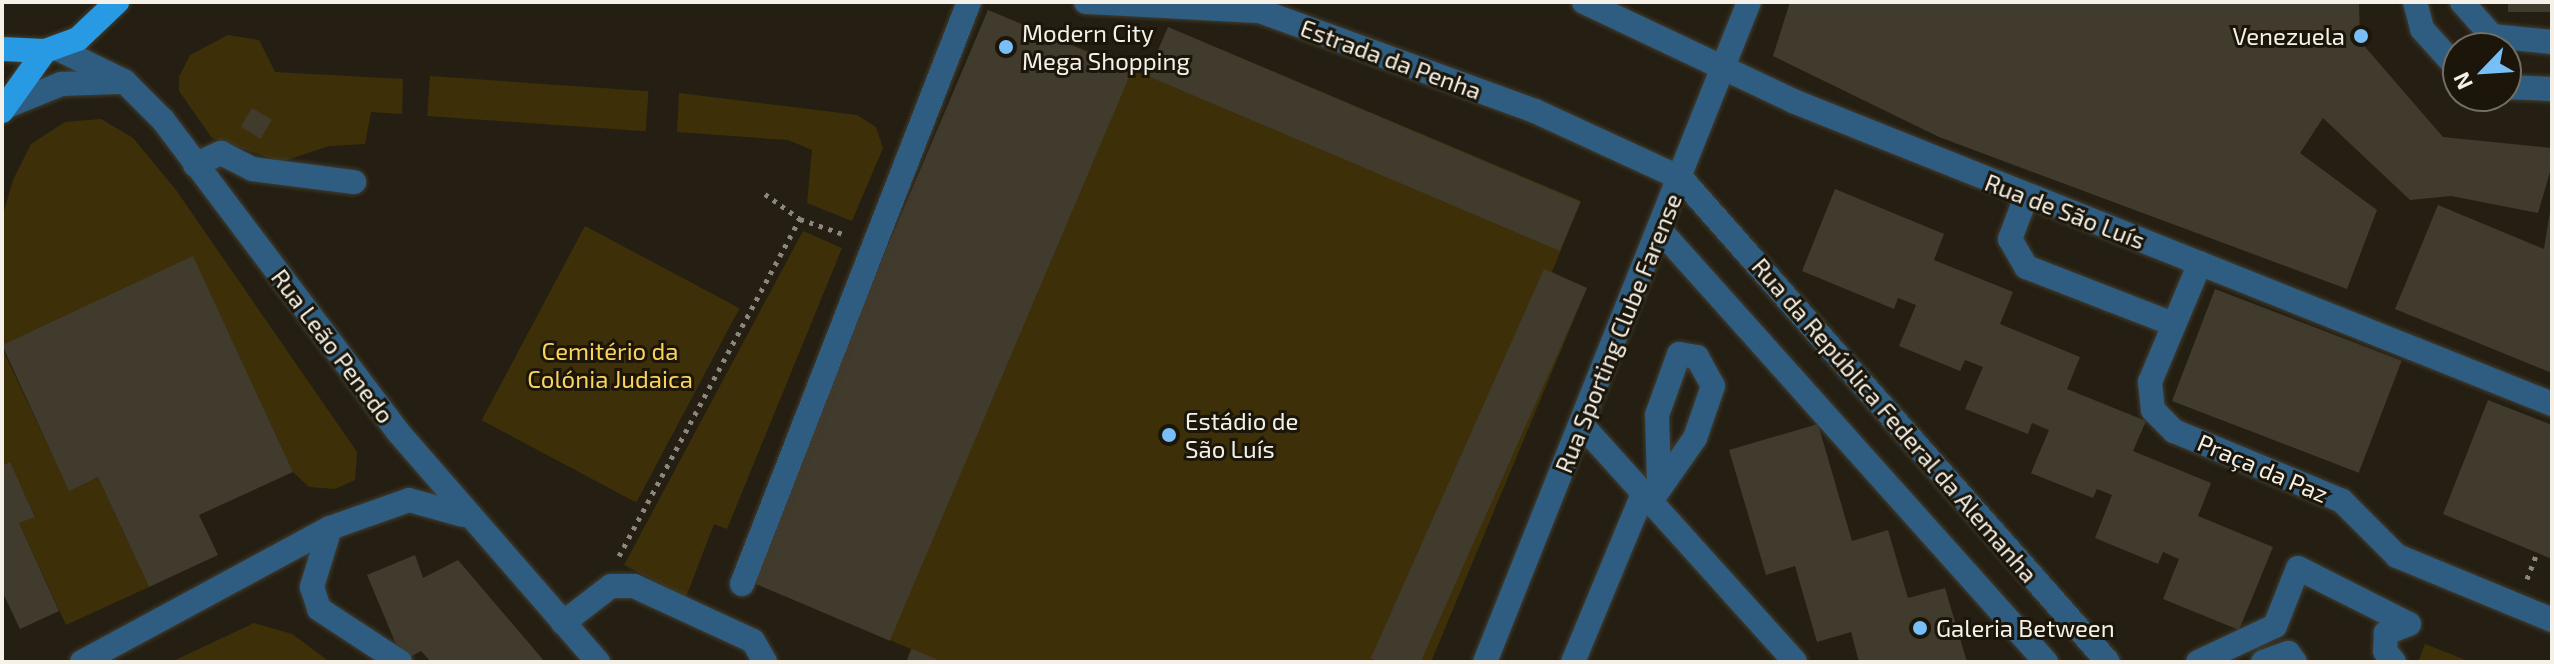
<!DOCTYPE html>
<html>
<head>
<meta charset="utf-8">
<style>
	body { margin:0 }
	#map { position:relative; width:2554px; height:664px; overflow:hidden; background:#241f12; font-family:"Exo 2",sans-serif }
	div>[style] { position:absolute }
	.green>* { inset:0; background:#3d3009; transform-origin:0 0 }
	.building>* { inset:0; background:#403b2d; transform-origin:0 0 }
	.path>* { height:5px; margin-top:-2.5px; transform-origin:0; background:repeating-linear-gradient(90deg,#8c877d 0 4px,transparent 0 10px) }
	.roads { filter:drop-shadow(0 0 2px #413c30) drop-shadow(0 0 2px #413c30) }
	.minor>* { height:24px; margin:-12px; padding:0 12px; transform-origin:12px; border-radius:12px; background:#2e5d81 }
	.major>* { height:24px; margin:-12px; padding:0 12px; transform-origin:12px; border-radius:12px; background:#289ae4 }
	.dots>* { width:22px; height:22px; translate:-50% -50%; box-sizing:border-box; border:4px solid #1b1609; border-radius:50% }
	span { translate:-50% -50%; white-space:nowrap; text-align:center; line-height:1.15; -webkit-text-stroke:6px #1b1609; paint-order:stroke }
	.poi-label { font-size:24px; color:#f5f1e9 }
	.left { translate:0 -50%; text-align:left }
	.right { translate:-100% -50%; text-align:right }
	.street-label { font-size:24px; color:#f5f1e9 }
	.park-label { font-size:24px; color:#fbd25b }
	.frame { position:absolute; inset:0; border:4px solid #f5f1e9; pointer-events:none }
	.north { position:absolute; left:2442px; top:32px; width:80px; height:80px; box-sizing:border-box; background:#1b1609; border:2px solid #726e63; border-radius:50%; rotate:245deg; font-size:22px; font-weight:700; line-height:32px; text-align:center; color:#f5f1e9 }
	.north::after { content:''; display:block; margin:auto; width:28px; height:36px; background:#78bff7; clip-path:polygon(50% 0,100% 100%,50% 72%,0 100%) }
</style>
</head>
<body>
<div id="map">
	<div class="green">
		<i style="clip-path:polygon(988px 10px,1147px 76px,1168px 27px,1581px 201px,1552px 272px,1587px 288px,1431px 662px,906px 662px,911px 649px,751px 582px)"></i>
		<i style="clip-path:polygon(228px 35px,259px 40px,275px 72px,403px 79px,402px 114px,371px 112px,365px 144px,329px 146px,281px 162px,212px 138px,179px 91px,179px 77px,190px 55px)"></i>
		<i style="left:430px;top:76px;width:219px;height:40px;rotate:4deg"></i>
		<i style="clip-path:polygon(679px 93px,857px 115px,876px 127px,883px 148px,852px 221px,807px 203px,812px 150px,788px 140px,677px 132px)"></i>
		<i style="clip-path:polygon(101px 119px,133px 138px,176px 190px,357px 452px,355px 480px,335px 489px,309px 487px,293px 472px,193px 257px,2px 345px,2px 218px,13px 180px,31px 144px,65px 122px)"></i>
		<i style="left:585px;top:226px;width:175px;height:220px;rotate:28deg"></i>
		<i style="clip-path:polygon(803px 231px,842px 248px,727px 529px,714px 524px,686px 597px,624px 565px)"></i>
		<i style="clip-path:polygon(2px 348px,69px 490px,98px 477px,149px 587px,66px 625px,19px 523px,35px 516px,10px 463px,2px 466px)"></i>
		<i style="clip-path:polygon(254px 623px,292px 634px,330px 662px,171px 662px)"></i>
		<i style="clip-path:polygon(2425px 644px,2471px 662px,2418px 662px)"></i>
	</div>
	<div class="building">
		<i style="clip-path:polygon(1790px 2px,2359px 2px,2360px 41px,2443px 137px,2552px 148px,2552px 165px,2538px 213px,2451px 196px,2410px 200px,2323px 118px,2300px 153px,2377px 210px,2347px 289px,1939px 137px,1773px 56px)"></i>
		<i style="left:2508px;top:2px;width:44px;height:10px"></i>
		<i style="left:988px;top:10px;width:156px;height:619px;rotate:23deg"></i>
		<i style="left:1168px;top:27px;width:448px;height:53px;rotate:23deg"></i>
		<i style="left:252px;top:108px;width:23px;height:22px;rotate:31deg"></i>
		<i style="clip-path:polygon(1835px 189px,1944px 234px,1934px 260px,2013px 292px,2000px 324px,2080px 357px,2067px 389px,2146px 421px,2133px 451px,2211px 483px,2198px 516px,2273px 547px,2239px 630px,2163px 599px,2179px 559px,2163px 552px,2158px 564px,2095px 538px,2112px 495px,2097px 489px,2093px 498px,2031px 473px,2049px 430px,2032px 423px,2028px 434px,1965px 409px,1983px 367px,1965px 360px,1960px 371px,1899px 346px,1916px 305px,1898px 298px,1894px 309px,1802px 271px)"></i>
		<i style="clip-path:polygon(2552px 199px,2552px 373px,2395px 309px,2438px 205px,2544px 249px)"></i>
		<i style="clip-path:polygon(193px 256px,293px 472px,199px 515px,218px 555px,149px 587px,98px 477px,69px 491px,2px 345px)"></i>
		<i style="left:1544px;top:269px;width:47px;height:426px;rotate:24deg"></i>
		<i style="left:2215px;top:289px;width:200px;height:120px;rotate:21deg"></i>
		<i style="clip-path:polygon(2488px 400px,2552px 425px,2552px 559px,2443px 514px)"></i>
		<i style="clip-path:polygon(1818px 424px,1852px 541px,1888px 530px,1908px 598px,1945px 588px,1967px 662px,1859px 662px,1851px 632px,1817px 642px,1795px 566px,1766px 575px,1729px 450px)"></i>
		<i style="clip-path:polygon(10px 462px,35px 517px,19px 523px,59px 611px,20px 629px,2px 591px,2px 466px)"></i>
		<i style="clip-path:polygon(415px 555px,423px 578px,458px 560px,545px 662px,431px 662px,421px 651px,403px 661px,367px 575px)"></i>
		<i style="clip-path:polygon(912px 649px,943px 662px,906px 662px)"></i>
	</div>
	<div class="path">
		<i style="left:765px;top:194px;width:43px;rotate:35.5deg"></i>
		<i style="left:800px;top:219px;width:49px;rotate:19.2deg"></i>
		<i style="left:619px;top:556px;width:383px;rotate:-61.8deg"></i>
		<i style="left:2527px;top:579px;width:28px;rotate:-69deg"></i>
	</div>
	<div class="roads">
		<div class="minor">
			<i style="left:1086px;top:2px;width:174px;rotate:3deg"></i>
			<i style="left:1260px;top:11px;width:293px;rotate:20deg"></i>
			<i style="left:1535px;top:111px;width:161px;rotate:24.7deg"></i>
			<i style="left:1681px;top:178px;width:645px;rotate:48.58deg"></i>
			<i style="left:1584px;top:2px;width:231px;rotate:25.3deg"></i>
			<i style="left:1793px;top:101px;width:817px;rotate:21.76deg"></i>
			<i style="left:2415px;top:2px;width:28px;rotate:75deg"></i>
			<i style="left:2422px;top:29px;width:54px;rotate:48deg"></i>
			<i style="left:2462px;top:2px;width:45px;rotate:48.6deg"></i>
			<i style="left:2492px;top:36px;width:60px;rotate:5.7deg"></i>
			<i style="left:56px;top:48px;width:76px;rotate:25.9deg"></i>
			<i style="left:124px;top:81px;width:55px;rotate:45deg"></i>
			<i style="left:163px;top:120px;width:391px;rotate:53deg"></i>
			<i style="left:398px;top:432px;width:305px;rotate:49deg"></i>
			<i style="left:2506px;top:87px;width:46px;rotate:2.5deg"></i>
			<i style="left:5px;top:107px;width:61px;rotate:-22.3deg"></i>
			<i style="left:61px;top:84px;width:57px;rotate:-2deg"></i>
			<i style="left:195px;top:165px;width:29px;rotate:-25deg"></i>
			<i style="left:221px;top:153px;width:35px;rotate:27deg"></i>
			<i style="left:252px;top:169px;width:103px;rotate:7.3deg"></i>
			<i style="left:2026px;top:197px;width:45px;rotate:110.9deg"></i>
			<i style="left:2010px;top:239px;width:32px;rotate:60deg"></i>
			<i style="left:2026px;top:267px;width:158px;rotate:21.2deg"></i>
			<i style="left:1659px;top:229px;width:581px;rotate:48.21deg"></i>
			<i style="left:2200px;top:263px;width:129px;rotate:112.8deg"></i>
			<i style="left:2150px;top:382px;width:28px;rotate:84deg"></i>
			<i style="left:2153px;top:410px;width:30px;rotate:45deg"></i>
			<i style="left:2174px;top:431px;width:182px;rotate:22.6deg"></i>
			<i style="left:2342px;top:501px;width:78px;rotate:45deg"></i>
			<i style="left:2397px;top:556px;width:168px;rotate:22.4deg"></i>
			<i style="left:1581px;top:424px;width:320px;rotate:48deg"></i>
			<i style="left:1651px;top:501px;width:77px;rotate:-55.1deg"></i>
			<i style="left:1695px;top:438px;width:55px;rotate:-70.9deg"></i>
			<i style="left:1713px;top:386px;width:33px;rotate:-119deg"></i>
			<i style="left:1697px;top:357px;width:18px;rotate:-171deg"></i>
			<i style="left:1679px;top:354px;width:65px;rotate:109.8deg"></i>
			<i style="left:1657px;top:415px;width:69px;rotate:88.3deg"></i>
			<i style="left:330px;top:528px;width:62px;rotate:107deg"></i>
			<i style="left:312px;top:587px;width:23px;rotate:72deg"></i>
			<i style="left:319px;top:609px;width:97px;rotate:33.2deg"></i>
			<i style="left:742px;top:584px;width:625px;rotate:-68.69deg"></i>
			<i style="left:563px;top:623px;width:61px;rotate:-37.6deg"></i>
			<i style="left:611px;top:586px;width:23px"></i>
			<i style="left:634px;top:586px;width:131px;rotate:24.8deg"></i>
			<i style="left:753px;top:641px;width:24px;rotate:60deg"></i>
			<i style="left:82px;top:662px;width:282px;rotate:-28.4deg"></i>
			<i style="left:330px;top:528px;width:84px;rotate:-19.5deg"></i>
			<i style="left:409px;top:500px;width:56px;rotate:15.5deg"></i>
			<i style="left:1485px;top:662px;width:711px;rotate:-68.2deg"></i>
			<i style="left:1573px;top:662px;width:182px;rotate:-67.4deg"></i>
			<i style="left:2198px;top:662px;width:85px;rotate:-25.1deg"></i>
			<i style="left:2275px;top:626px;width:62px;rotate:-68.4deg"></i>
			<i style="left:2298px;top:568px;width:124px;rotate:26.8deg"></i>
			<i style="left:2409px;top:624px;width:25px;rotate:159deg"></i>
			<i style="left:2386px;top:633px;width:18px;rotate:93deg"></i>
			<i style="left:2385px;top:651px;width:14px;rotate:51deg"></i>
			<i style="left:2263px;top:662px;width:27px;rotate:-20deg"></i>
			<i style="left:2288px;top:653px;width:11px;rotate:52deg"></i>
		</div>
		<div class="major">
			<i style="left:2px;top:49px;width:43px;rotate:2.7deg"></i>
			<i style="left:45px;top:51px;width:35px;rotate:-20deg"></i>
			<i style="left:78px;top:39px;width:54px;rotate:-43.5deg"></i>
			<i style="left:2px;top:111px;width:74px;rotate:-54.4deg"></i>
		</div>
	</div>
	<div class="dots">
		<i style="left:2361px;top:36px;background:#78bff7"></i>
		<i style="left:1006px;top:47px;background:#78bff7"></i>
		<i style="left:1169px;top:435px;background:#78bff7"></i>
		<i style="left:1920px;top:628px;background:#78bff7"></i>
	</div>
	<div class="poi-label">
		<span class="left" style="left:1022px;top:47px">Modern City<br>Mega Shopping</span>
		<span class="right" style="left:2345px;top:36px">Venezuela</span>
		<span class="left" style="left:1185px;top:435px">Estádio de<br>São Luís</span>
		<span class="left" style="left:1936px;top:628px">Galeria Between</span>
	</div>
	<div class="street-label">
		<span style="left:1391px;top:59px;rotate:20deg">Estrada da Penha</span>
		<span style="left:2065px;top:211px;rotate:21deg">Rua de São Luís</span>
		<span style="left:1618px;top:333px;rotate:-68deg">Rua Sporting Clube Farense</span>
		<span style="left:333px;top:346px;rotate:53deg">Rua Leão Penedo</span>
		<span style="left:1895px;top:420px;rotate:49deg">Rua da República Federal da Alemanha</span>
		<span style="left:2263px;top:468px;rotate:23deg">Praça da Paz</span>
	</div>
	<div class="park-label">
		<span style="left:610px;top:365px">Cemitério da<br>Colónia Judaica</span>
	</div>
	<div class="frame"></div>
	<div class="north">N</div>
</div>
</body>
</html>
